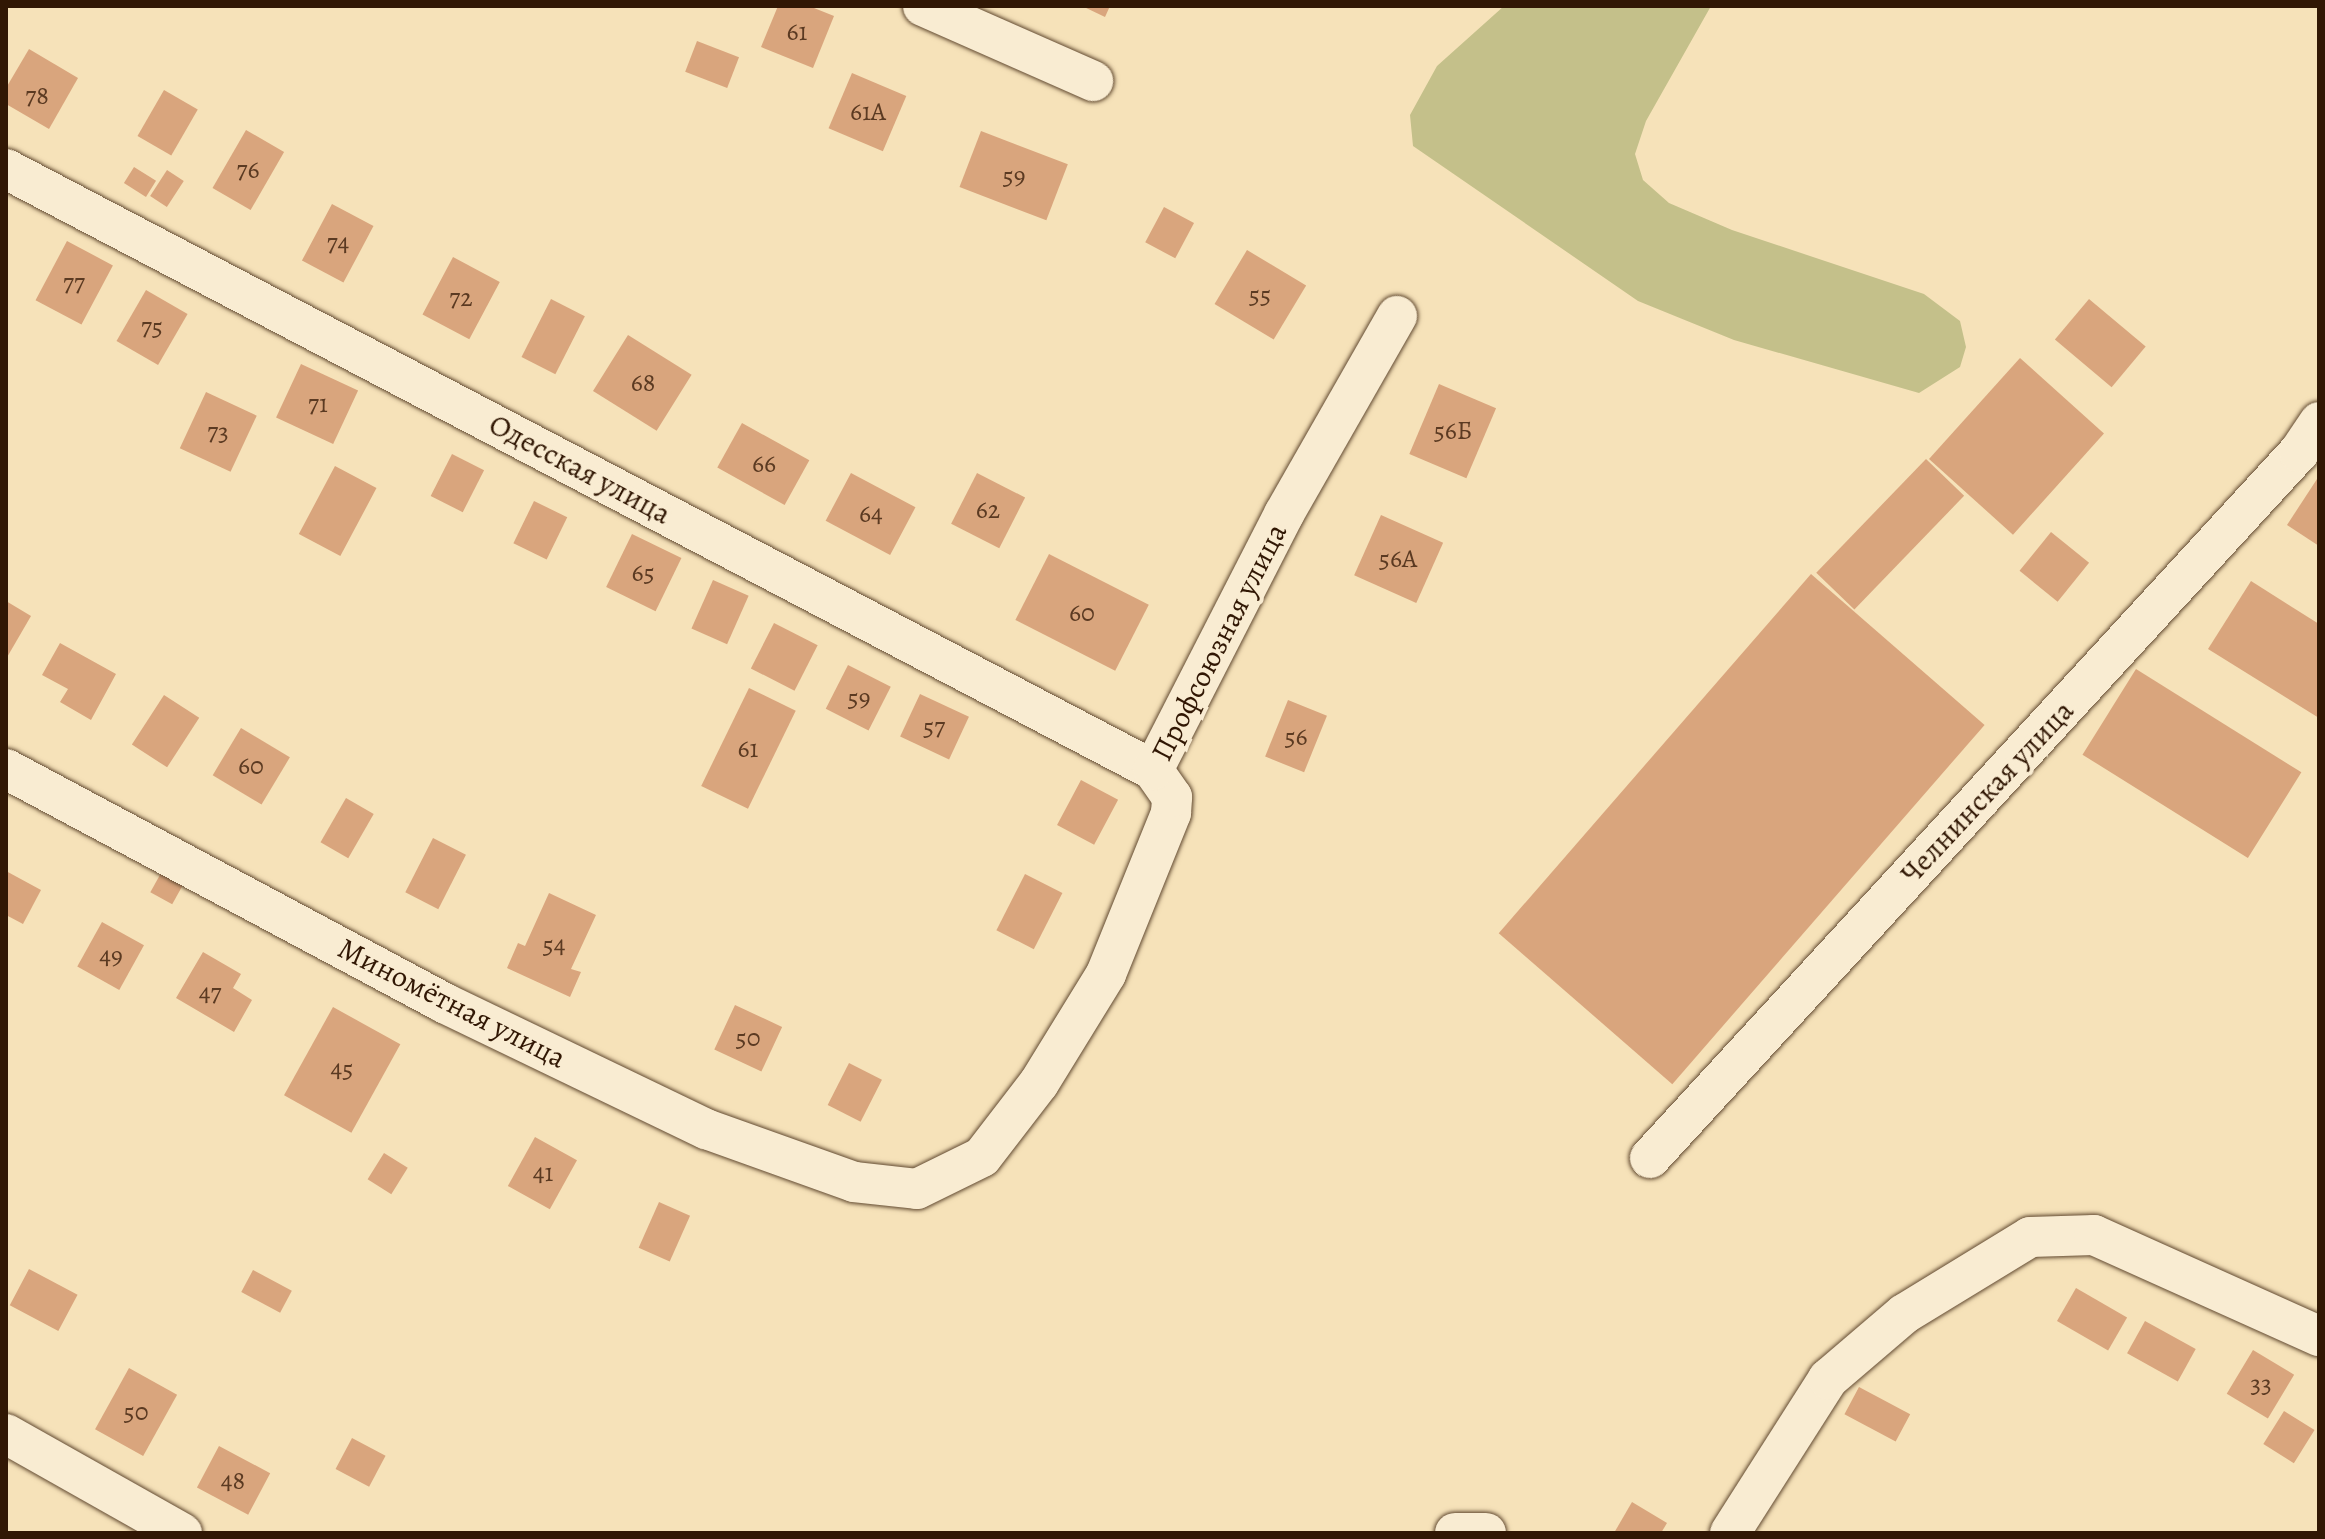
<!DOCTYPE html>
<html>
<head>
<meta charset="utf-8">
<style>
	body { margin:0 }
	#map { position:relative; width:2325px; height:1539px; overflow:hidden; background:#f6e2b9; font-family:Alegreya,serif }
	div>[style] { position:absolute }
	.green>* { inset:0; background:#c4c08a }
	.building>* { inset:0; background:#d9a57d; transform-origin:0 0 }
	.roads { filter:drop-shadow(0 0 2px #624a31) drop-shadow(0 0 2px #624a31) }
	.minor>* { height:40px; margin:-20px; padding:0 20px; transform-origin:20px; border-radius:20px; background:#f9ecd2 }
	span { translate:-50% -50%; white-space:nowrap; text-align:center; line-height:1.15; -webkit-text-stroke:8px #f9ecd2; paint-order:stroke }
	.number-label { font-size:26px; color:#5b3a22 }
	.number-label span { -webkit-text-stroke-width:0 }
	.street-label { font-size:30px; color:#311704 }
	.frame { position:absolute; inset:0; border:8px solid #311704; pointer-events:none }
</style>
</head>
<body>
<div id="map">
	<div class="green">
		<i style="clip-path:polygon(1504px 6px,1711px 6px,1646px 121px,1635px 154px,1643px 180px,1669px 203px,1732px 230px,1924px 294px,1960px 321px,1966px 347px,1960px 367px,1919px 393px,1734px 340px,1638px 301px,1413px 146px,1410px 115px,1437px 66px)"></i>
	</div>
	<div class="building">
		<i style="clip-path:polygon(778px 6px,809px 6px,834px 16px,813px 68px,761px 47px)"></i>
		<i style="clip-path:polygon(1082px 6px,1110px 6px,1105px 17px)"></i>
		<i style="left:697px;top:41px;width:45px;height:33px;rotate:21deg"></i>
		<i style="clip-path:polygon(29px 49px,78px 78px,49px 129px,6px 104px,6px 88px)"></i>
		<i style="left:852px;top:73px;width:59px;height:60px;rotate:23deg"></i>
		<i style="left:164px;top:90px;width:39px;height:53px;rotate:30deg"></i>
		<i style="left:246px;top:130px;width:44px;height:67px;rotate:30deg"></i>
		<i style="left:981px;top:131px;width:93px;height:60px;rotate:21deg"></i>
		<i style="left:134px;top:167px;width:26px;height:19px;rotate:32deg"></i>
		<i style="left:167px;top:170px;width:20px;height:31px;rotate:33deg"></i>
		<i style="left:332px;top:204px;width:47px;height:64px;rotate:28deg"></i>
		<i style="left:1164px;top:207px;width:34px;height:40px;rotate:28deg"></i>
		<i style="left:67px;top:241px;width:52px;height:67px;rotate:28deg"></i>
		<i style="left:1247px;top:250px;width:69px;height:63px;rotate:31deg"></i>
		<i style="left:453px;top:257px;width:53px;height:65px;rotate:28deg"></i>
		<i style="left:146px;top:290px;width:48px;height:59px;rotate:30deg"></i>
		<i style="left:551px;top:299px;width:38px;height:65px;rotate:27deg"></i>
		<i style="left:2089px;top:299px;width:74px;height:53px;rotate:40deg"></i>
		<i style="left:628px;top:335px;width:75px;height:66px;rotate:32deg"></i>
		<i style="left:2020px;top:358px;width:113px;height:136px;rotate:42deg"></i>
		<i style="left:301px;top:364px;width:63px;height:59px;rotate:25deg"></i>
		<i style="left:1439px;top:384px;width:62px;height:76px;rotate:23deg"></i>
		<i style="left:206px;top:392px;width:56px;height:62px;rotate:25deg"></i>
		<i style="left:742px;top:423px;width:77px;height:51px;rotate:29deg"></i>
		<i style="left:452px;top:454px;width:36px;height:47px;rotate:27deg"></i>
		<i style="left:1926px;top:459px;width:53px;height:158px;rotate:44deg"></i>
		<i style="left:335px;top:466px;width:47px;height:77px;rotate:28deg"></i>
		<i style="left:851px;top:473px;width:73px;height:54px;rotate:28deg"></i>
		<i style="left:977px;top:473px;width:54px;height:57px;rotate:27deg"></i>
		<i style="clip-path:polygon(2319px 476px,2319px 546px,2287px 525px)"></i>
		<i style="left:534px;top:501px;width:37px;height:47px;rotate:26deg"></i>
		<i style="left:1381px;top:515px;width:68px;height:66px;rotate:24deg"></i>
		<i style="left:2051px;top:532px;width:49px;height:50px;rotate:39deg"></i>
		<i style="left:632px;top:534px;width:55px;height:59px;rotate:26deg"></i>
		<i style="left:1049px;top:554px;width:112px;height:74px;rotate:27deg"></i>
		<i style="left:1811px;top:574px;width:230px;height:476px;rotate:41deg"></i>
		<i style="left:713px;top:580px;width:39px;height:53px;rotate:24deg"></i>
		<i style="clip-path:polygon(2251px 581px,2319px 624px,2319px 718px,2208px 649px)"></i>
		<i style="clip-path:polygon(6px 601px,31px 616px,6px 659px)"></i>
		<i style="left:774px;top:623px;width:49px;height:51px;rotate:27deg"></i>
		<i style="clip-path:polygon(60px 643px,116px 674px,91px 720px,60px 702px,68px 689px,42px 675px)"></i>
		<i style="left:848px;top:665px;width:48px;height:49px;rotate:27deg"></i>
		<i style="left:2136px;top:669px;width:195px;height:101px;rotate:32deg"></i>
		<i style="left:749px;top:688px;width:52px;height:109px;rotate:26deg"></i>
		<i style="left:920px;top:694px;width:54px;height:47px;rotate:25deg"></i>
		<i style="left:164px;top:695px;width:42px;height:59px;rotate:33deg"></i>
		<i style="left:1288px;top:700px;width:42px;height:61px;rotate:22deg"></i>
		<i style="left:241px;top:728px;width:57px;height:55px;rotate:31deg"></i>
		<i style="left:1081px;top:780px;width:42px;height:51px;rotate:28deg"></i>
		<i style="left:346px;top:798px;width:32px;height:51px;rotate:30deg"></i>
		<i style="left:433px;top:838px;width:37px;height:61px;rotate:27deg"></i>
		<i style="clip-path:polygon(6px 871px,41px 890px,23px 924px,6px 915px)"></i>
		<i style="left:161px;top:873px;width:25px;height:22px;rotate:29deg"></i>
		<i style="left:1025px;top:874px;width:42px;height:63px;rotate:27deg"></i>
		<i style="clip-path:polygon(549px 893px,596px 915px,571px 969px,581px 972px,570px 997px,507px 968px,518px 943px,525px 946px)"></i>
		<i style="left:102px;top:922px;width:48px;height:51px;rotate:29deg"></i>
		<i style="clip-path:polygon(203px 952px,241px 974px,233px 988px,252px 1000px,234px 1032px,176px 998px)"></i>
		<i style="left:735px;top:1005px;width:52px;height:49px;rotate:25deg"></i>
		<i style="left:333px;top:1007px;width:77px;height:101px;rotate:29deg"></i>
		<i style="left:849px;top:1063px;width:37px;height:47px;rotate:27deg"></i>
		<i style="left:535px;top:1137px;width:48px;height:56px;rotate:29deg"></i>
		<i style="left:384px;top:1153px;width:28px;height:31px;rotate:32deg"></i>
		<i style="left:659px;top:1202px;width:34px;height:50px;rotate:24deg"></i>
		<i style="left:29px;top:1269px;width:55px;height:41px;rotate:28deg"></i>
		<i style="left:253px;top:1270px;width:44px;height:25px;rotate:28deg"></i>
		<i style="left:2076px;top:1288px;width:59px;height:38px;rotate:30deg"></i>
		<i style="left:2145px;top:1321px;width:58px;height:37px;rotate:29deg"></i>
		<i style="left:2253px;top:1350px;width:48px;height:51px;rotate:31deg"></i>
		<i style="left:129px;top:1368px;width:55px;height:70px;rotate:29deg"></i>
		<i style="left:1859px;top:1387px;width:58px;height:31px;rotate:28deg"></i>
		<i style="left:2284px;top:1411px;width:36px;height:39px;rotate:32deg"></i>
		<i style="left:352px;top:1438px;width:38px;height:35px;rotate:28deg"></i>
		<i style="left:219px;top:1446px;width:58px;height:47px;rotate:28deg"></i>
		<i style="clip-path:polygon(1632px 1502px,1667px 1523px,1661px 1533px,1614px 1533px)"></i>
	</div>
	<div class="roads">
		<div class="minor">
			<i style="left:923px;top:6px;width:186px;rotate:23.8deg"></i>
			<i style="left:6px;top:169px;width:1295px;rotate:27.65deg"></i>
			<i style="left:6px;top:769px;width:497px;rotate:28.1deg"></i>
			<i style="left:444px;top:1003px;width:291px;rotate:25.7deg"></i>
			<i style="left:706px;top:1129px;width:157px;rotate:19.7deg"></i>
			<i style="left:854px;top:1182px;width:63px;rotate:6.3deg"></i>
			<i style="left:917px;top:1189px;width:72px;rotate:-26.2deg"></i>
			<i style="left:982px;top:1157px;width:93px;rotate:-52.4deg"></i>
			<i style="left:1039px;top:1083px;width:128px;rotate:-58.4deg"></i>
			<i style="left:1106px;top:974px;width:174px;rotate:-68deg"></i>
			<i style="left:1171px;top:813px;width:16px;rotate:-86deg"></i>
			<i style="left:1172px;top:797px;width:33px;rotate:-125deg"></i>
			<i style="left:1153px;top:770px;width:288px;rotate:-62.9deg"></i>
			<i style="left:1284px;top:514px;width:228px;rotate:-60.3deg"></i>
			<i style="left:1650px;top:1158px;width:959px;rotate:-47.41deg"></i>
			<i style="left:2299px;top:452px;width:36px;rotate:-56deg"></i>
			<i style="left:6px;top:1434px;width:202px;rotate:29.4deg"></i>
			<i style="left:1455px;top:1533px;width:31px"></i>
			<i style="left:1730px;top:1533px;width:183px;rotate:-57.5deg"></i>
			<i style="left:1828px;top:1379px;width:100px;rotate:-40.5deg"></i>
			<i style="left:1904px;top:1314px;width:148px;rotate:-31.4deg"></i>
			<i style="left:2030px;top:1237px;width:64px;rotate:-1.8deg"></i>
			<i style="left:2094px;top:1235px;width:247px;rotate:24.2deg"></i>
		</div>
	</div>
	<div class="number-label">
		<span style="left:797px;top:32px">61</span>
		<span style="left:37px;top:96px">78</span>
		<span style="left:868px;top:112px">61А</span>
		<span style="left:248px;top:170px">76</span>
		<span style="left:1014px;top:176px">59</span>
		<span style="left:338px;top:243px">74</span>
		<span style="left:74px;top:283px">77</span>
		<span style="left:1260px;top:295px">55</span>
		<span style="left:461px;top:298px">72</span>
		<span style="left:152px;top:327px">75</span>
		<span style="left:643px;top:383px">68</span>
		<span style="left:318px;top:404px">71</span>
		<span style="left:1453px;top:431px">56Б</span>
		<span style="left:218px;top:432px">73</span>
		<span style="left:764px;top:464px">66</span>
		<span style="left:988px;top:510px">62</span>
		<span style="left:871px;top:514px">64</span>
		<span style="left:1398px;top:559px">56А</span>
		<span style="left:643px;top:573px">65</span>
		<span style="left:1082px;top:613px">60</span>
		<span style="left:859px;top:698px">59</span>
		<span style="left:934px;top:727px">57</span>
		<span style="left:1296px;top:737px">56</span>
		<span style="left:748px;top:749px">61</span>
		<span style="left:251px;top:766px">60</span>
		<span style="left:554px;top:945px">54</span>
		<span style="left:111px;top:956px">49</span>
		<span style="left:210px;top:993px">47</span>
		<span style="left:748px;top:1038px">50</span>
		<span style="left:342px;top:1069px">45</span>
		<span style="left:543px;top:1173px">41</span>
		<span style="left:2261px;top:1384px">33</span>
		<span style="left:136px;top:1412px">50</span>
		<span style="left:233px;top:1481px">48</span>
	</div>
	<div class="street-label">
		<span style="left:580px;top:469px;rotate:28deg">Одесская улица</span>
		<span style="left:1219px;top:642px;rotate:-63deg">Профсоюзная улица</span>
		<span style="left:1987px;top:792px;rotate:-47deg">Челнинская улица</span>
		<span style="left:452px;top:1003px;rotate:27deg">Миномётная улица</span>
	</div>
	<div class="frame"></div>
</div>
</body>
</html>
